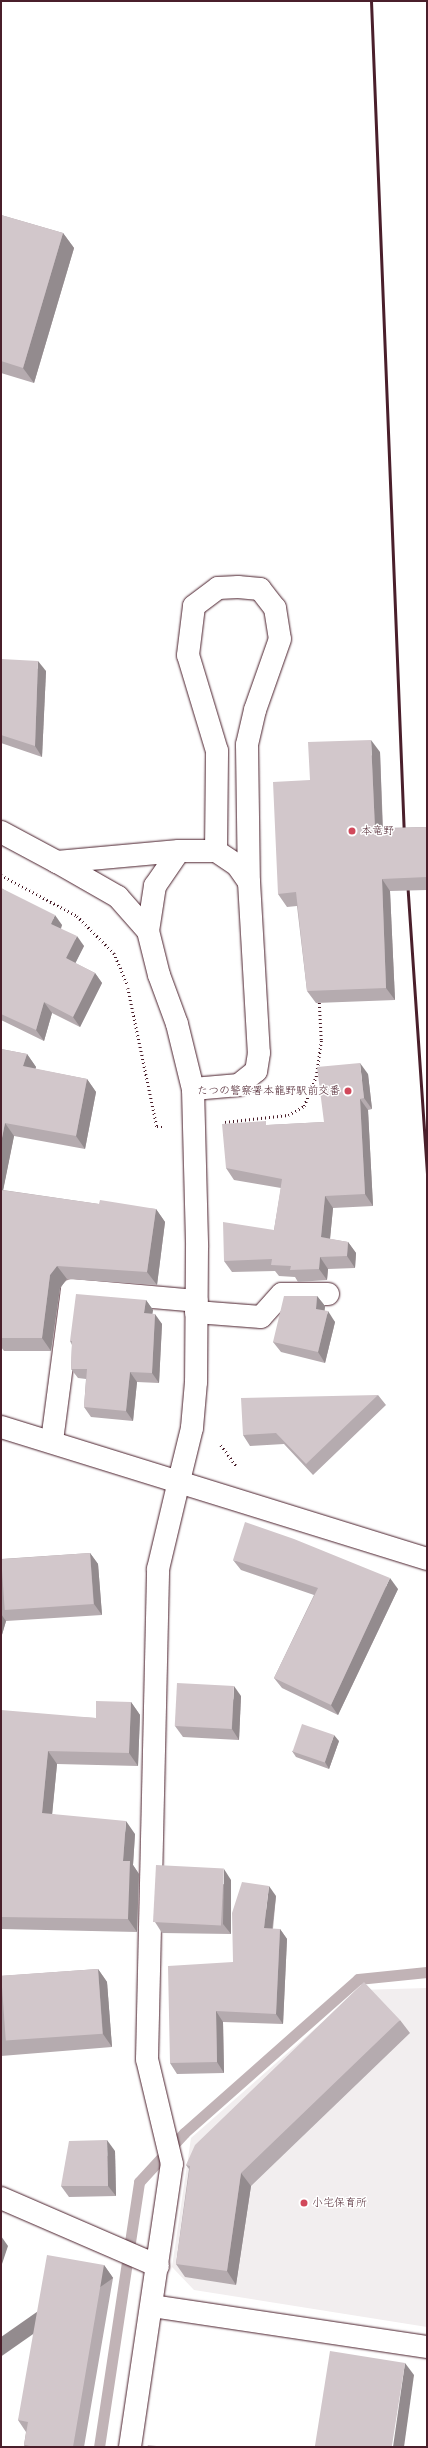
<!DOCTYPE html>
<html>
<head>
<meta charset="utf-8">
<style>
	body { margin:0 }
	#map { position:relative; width:428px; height:2448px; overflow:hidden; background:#fff; font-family:"Shantell Sans","Klee One",sans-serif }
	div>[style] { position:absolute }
	.built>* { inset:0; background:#f2eeef }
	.stream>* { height:11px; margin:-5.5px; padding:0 5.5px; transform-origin:5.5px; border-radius:5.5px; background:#c1b3b6 }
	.path>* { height:2.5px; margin-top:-1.25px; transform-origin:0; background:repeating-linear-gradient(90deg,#4a1f2b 0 1px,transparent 0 4px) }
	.roads { filter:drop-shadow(0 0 1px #4a1f2b) drop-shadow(0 0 1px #4a1f2b) }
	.service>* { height:22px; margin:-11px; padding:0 11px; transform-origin:11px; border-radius:11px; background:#fff }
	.minor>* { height:22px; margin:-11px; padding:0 11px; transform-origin:11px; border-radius:11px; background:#fff }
	.tertiary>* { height:22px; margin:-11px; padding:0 11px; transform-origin:11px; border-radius:11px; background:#fff }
	.primary>* { height:22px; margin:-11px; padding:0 11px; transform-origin:11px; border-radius:11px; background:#fff }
	.rail>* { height:3px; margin:-1.5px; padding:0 1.5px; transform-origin:1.5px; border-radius:1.5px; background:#4a1f2b }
	.wall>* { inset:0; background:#b5abaf }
	.shaded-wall>* { inset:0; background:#938b8e; transform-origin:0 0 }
	.building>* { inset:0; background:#d2c7cb; transform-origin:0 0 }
	.dots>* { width:11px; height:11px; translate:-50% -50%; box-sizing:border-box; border:2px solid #fff; border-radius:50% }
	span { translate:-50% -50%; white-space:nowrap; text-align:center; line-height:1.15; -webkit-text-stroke:3px #fff; paint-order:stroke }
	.poi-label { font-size:11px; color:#4a1f2b }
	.left { translate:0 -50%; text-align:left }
	.right { translate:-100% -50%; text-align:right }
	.frame { position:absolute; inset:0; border:2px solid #4a1f2b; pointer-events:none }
</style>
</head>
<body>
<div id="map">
	<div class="built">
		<i style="clip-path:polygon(427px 1988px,427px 2327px,194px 2290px,172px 2267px,191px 2138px,359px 1990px)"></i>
	</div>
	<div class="stream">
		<i style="left:99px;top:2447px;width:268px;rotate:-81.4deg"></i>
		<i style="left:139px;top:2182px;width:67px;rotate:-47.4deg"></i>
		<i style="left:184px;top:2133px;width:232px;rotate:-41.5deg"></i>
		<i style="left:358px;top:1979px;width:69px;rotate:-5.8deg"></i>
	</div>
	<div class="path">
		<i style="left:1px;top:875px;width:86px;rotate:28.3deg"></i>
		<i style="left:77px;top:916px;width:52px;rotate:45deg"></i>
		<i style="left:114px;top:953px;width:34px;rotate:67deg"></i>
		<i style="left:128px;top:988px;width:142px;rotate:78.2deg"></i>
		<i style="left:157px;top:1127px;width:5px"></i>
		<i style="left:225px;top:1122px;width:63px;rotate:-6.3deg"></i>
		<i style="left:288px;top:1115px;width:18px;rotate:-29deg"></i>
		<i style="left:304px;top:1106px;width:31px;rotate:-68deg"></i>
		<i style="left:316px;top:1077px;width:37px;rotate:-82deg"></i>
		<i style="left:321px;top:1040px;width:39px;rotate:-93deg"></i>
		<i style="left:221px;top:1445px;width:27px;rotate:54deg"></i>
	</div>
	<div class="roads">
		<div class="service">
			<i style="left:216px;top:851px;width:100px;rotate:-89.4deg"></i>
			<i style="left:217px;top:751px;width:100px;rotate:-106.8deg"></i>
			<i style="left:188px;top:655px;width:49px;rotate:-83deg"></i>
			<i style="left:194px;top:606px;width:30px;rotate:-37deg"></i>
			<i style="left:218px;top:588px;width:20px;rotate:-3deg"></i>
			<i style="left:238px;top:587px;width:22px;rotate:5deg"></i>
			<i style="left:260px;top:589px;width:24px;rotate:52deg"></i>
			<i style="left:275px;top:608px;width:31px;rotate:81deg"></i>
			<i style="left:280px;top:639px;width:75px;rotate:109.4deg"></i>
			<i style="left:255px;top:710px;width:36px;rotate:103deg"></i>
			<i style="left:247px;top:745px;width:137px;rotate:89.2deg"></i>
			<i style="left:152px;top:2306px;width:278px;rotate:8.5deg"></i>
		</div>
		<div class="minor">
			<i style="left:57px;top:862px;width:122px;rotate:-5.2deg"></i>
			<i style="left:179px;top:851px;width:37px"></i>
			<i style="left:216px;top:851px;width:25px;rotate:34deg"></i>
			<i style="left:237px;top:865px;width:21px;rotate:55deg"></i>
			<i style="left:249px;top:882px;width:171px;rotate:86.7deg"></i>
			<i style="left:259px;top:1053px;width:18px;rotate:99deg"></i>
			<i style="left:256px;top:1071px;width:22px;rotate:141deg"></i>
			<i style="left:239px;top:1085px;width:46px;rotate:175deg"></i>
			<i style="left:148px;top:931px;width:46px;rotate:-81.2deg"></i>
			<i style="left:155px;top:886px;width:42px;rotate:-55.6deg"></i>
			<i style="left:196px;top:1312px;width:65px;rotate:4.4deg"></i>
			<i style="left:261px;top:1317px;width:31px;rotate:-48deg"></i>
			<i style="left:282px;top:1294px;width:46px"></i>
			<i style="left:1px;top:1427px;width:446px;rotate:17.2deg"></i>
			<i style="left:52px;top:1441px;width:152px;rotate:-82.5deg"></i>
			<i style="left:72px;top:1290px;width:125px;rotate:5deg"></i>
			<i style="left:1px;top:2198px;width:171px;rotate:23.4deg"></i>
			<i style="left:130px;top:2447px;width:286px;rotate:-81.6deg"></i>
			<i style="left:172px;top:2164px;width:108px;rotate:-103.4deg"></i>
			<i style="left:147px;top:2059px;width:490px;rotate:-88.7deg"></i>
			<i style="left:158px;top:1569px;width:90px;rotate:-76.6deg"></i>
		</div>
		<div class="tertiary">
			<i style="left:57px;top:862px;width:70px;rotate:29.8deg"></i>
			<i style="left:118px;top:897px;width:45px;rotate:48.6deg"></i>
			<i style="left:148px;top:931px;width:45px;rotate:76deg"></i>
			<i style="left:159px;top:975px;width:52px;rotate:69.8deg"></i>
			<i style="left:177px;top:1024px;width:67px;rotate:76.2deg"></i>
			<i style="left:193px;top:1089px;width:158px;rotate:88.5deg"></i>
			<i style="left:197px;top:1247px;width:135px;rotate:90.4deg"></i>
			<i style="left:196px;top:1382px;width:46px;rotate:95deg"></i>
			<i style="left:192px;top:1428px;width:55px;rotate:103.8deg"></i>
		</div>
		<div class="primary">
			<i style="left:1px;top:832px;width:64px;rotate:28.2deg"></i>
		</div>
	</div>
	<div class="rail">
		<i style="left:371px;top:1px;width:838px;rotate:87.74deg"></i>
		<i style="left:407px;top:880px;width:296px;rotate:86.1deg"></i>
	</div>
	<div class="wall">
		<i style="clip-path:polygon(1px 215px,63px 233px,74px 248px,34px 383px,1px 373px)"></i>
		<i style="clip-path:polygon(1px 659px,46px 671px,42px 757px,1px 743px)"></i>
		<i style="clip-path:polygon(380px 752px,383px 828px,427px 827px,427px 890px,390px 891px,395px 1000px,316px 1003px,307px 991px,297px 906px,287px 907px,278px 894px,310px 780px)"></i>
		<i style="clip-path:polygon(1px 888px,62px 925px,61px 929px,84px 946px,75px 963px,95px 973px,102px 983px,80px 1027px,52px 1013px,44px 1041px,1px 1020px)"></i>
		<i style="clip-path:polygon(1px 1049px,27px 1054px,36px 1067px,35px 1069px,87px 1079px,96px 1092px,85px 1149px,14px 1136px,3px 1190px,99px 1204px,156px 1209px,165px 1222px,157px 1285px,67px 1279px,60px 1288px,51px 1351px,4px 1351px,1px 1347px)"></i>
		<i style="clip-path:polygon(368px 1074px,372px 1109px,368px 1110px,373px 1206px,333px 1208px,330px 1239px,348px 1242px,356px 1253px,355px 1268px,328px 1269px,327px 1280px,298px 1282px,295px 1277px,279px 1276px,275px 1271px,232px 1272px,224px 1261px,274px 1230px,281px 1188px,234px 1180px,226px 1168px,268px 1125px,324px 1122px)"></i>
		<i style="clip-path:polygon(317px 1296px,325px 1306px,324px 1311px,335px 1322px,325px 1363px,281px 1352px,273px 1342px)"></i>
		<i style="clip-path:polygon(146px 1300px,153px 1310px,152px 1314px,162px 1324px,159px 1383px,137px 1382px,133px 1421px,91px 1417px,84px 1407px,86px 1379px,78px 1378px,71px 1369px,72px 1345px,70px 1341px)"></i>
		<i style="clip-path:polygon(378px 1395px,386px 1405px,313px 1475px,284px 1444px,250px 1446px,243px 1435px)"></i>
		<i style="clip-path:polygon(90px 1553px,98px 1564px,102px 1615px,6px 1621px,1px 1638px,1px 1559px)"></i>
		<i style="clip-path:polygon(233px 1560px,398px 1589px,338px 1715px,282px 1688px,274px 1678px,314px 1595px,241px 1570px)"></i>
		<i style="clip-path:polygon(241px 1696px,239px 1740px,183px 1737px,175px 1726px)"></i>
		<i style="clip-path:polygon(131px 1702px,140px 1715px,138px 1766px,57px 1764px,52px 1814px,135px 1834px,133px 1865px,139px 1874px,137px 1932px,1px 1929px,1px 1713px,96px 1718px)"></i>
		<i style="clip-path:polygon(339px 1741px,329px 1769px,296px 1757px,292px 1751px)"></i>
		<i style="clip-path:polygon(231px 1880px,231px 1934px,162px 1933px,155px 1922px)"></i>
		<i style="clip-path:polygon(276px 1896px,273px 1929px,280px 1929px,287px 1939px,283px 2024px,223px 2022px,224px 2073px,177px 2074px,170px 2063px,233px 1962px)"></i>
		<i style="clip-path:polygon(98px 1969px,107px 1982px,112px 2047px,1px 2056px,1px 1976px)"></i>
		<i style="clip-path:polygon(400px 2020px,410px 2033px,251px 2186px,236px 2285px,185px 2277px,176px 2264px,189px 2169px,186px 2165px)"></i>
		<i style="clip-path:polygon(115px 2151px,116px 2196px,69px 2197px,61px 2186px)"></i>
		<i style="clip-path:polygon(104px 2265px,113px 2278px,84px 2447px,25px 2447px,24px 2445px,26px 2432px,18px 2420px)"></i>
	</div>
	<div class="shaded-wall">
		<i style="clip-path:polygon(63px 233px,74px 248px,34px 383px,23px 368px)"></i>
		<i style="clip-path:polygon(38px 661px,46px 671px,42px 757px,35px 746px)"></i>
		<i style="clip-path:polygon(371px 740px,380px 752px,383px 841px,375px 829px)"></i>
		<i style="clip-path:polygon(382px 879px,390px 891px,395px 1000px,386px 988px)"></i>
		<i style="clip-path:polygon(55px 915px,62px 925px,58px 934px,51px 924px)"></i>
		<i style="clip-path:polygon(77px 936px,84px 946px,73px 968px,66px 958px)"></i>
		<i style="clip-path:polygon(95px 973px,102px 983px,80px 1027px,73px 1017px)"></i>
		<i style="clip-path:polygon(44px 1002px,52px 1013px,44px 1041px,36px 1030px)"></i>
		<i style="clip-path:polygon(27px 1054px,36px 1067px,32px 1080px,23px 1066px)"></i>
		<i style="clip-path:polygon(360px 1063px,368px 1074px,372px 1109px,364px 1098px)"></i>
		<i style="clip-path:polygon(87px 1079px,96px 1092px,85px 1149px,76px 1136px)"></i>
		<i style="clip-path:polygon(360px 1099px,368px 1110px,373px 1206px,365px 1194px)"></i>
		<i style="clip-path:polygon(5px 1123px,14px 1136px,1px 1201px,1px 1143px)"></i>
		<i style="clip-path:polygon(325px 1196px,333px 1208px,329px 1249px,321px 1237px)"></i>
		<i style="clip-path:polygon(156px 1209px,165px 1222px,157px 1285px,147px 1272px)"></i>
		<i style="clip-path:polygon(348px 1242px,356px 1253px,355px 1268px,347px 1256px)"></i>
		<i style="clip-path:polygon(320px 1257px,328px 1269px,327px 1280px,319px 1269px)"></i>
		<i style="clip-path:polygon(57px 1266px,67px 1279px,60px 1288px,51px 1351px,42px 1338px,50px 1275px)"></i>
		<i style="clip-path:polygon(317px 1296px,325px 1306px,324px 1319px,316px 1309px)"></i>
		<i style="clip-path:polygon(146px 1300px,153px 1310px,151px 1323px,144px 1313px)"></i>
		<i style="clip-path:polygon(328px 1311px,335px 1322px,325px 1363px,318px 1352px)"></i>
		<i style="clip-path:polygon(155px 1314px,162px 1324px,159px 1383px,152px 1373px)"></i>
		<i style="clip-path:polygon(130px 1372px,137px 1382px,133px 1421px,126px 1411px)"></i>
		<i style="clip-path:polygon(90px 1553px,98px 1564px,102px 1615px,94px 1604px)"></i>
		<i style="clip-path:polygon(390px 1578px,398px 1589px,338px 1715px,331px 1705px)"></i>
		<i style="clip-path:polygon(1px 1614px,6px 1621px,1px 1638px)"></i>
		<i style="clip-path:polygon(234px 1686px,241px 1696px,239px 1740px,232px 1729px)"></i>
		<i style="clip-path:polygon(131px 1702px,140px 1715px,138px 1766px,129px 1753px)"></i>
		<i style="clip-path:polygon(334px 1735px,339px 1741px,329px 1769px,325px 1762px)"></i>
		<i style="clip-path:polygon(48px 1751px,57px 1764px,51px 1826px,42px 1813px)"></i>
		<i style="clip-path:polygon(126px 1821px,135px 1834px,133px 1865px,139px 1874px,137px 1932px,128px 1919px,123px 1861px)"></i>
		<i style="clip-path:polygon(224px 1869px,231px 1880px,231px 1934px,223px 1924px)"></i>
		<i style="clip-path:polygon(269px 1886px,276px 1896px,271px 1939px,264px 1928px)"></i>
		<i style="clip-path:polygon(280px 1929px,287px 1939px,283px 2024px,276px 2014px)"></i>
		<i style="clip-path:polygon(98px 1969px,107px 1982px,112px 2047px,103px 2034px)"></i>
		<i style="clip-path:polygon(216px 2011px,223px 2022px,224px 2073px,217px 2062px)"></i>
		<i style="clip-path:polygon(107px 2140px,115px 2151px,116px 2196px,108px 2186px)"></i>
		<i style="clip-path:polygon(241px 2173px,251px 2186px,236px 2285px,227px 2271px)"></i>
		<i style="clip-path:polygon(1px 2236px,8px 2246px,1px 2267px)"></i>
		<i style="left:104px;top:2265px;width:16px;height:185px;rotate:55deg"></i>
		<i style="clip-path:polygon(405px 2363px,414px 2375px,404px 2447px,393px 2447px)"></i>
	</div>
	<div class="building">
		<i style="clip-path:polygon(1px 215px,63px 233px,23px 368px,1px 361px)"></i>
		<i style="clip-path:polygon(1px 659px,38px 661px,35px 746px,1px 735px)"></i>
		<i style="clip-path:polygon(371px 740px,375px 829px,427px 827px,427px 877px,382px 879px,386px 988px,307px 991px,296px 892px,278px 894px,273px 782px,310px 780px,308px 742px)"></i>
		<i style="clip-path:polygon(1px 888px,55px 915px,51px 924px,77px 936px,66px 958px,95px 973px,73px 1017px,44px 1002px,36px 1030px,1px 1014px)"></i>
		<i style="clip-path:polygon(1px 1049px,27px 1054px,23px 1066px,87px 1079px,76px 1136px,5px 1123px,1px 1143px)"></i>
		<i style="clip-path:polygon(360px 1063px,364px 1098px,360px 1099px,365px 1194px,325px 1196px,321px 1237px,348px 1242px,347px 1256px,320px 1257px,319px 1269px,290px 1270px,291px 1266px,271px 1265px,272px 1259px,224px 1261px,223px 1222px,274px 1230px,282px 1179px,226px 1168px,222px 1124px,266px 1121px,266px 1125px,324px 1122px,317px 1067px)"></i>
		<i style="clip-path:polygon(1px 1190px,99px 1204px,100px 1200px,156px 1209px,147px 1272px,57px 1266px,50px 1275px,42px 1338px,1px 1338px)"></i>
		<i style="clip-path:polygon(76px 1294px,146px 1300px,144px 1313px,155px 1314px,152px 1373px,130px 1372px,126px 1411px,84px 1407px,87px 1369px,71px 1369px,72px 1341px,70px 1341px)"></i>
		<i style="clip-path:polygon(284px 1296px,317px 1296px,316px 1309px,328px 1311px,318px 1352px,273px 1342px)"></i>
		<i style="clip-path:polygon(378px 1395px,306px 1464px,276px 1433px,243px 1435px,241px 1398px)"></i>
		<i style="clip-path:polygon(245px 1522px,294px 1539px,390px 1578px,331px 1705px,274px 1678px,318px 1588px,233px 1560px)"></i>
		<i style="left:90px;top:1553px;width:51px;height:89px;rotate:86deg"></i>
		<i style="left:177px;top:1683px;width:57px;height:43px;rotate:3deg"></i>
		<i style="clip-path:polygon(96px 1701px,131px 1702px,129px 1753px,48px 1751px,42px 1813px,126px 1821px,123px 1861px,130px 1861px,128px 1919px,1px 1917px,1px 1710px,96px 1718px)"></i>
		<i style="left:302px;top:1724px;width:34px;height:29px;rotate:19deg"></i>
		<i style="left:156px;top:1865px;width:68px;height:57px;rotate:3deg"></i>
		<i style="clip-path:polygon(242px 1882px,269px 1886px,264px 1928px,280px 1929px,276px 2014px,216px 2011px,217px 2062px,170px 2063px,168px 1966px,233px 1962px,232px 1913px)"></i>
		<i style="left:98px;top:1969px;width:65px;height:97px;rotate:86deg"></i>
		<i style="clip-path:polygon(364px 1982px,400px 2020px,241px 2173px,227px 2271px,176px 2264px,190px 2166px,186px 2165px,195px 2145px)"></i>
		<i style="clip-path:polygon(107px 2140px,108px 2186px,61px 2186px,69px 2141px)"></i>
		<i style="clip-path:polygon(47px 2255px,104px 2265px,73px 2447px,36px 2447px,24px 2445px,28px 2422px,18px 2420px)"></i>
		<i style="left:330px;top:2351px;width:76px;height:97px;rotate:9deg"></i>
		<i style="clip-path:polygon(148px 2445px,165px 2447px,147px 2447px)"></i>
	</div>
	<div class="dots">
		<i style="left:352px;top:831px;background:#d1495b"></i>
		<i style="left:348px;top:1091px;background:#d1495b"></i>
		<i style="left:304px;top:2203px;background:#d1495b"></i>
	</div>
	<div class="poi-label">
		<span class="left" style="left:361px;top:831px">本竜野</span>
		<span class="right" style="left:340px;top:1091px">たつの警察署本龍野駅前交番</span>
		<span class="left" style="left:312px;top:2203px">小宅保育所</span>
	</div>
	<div class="frame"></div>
</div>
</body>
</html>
